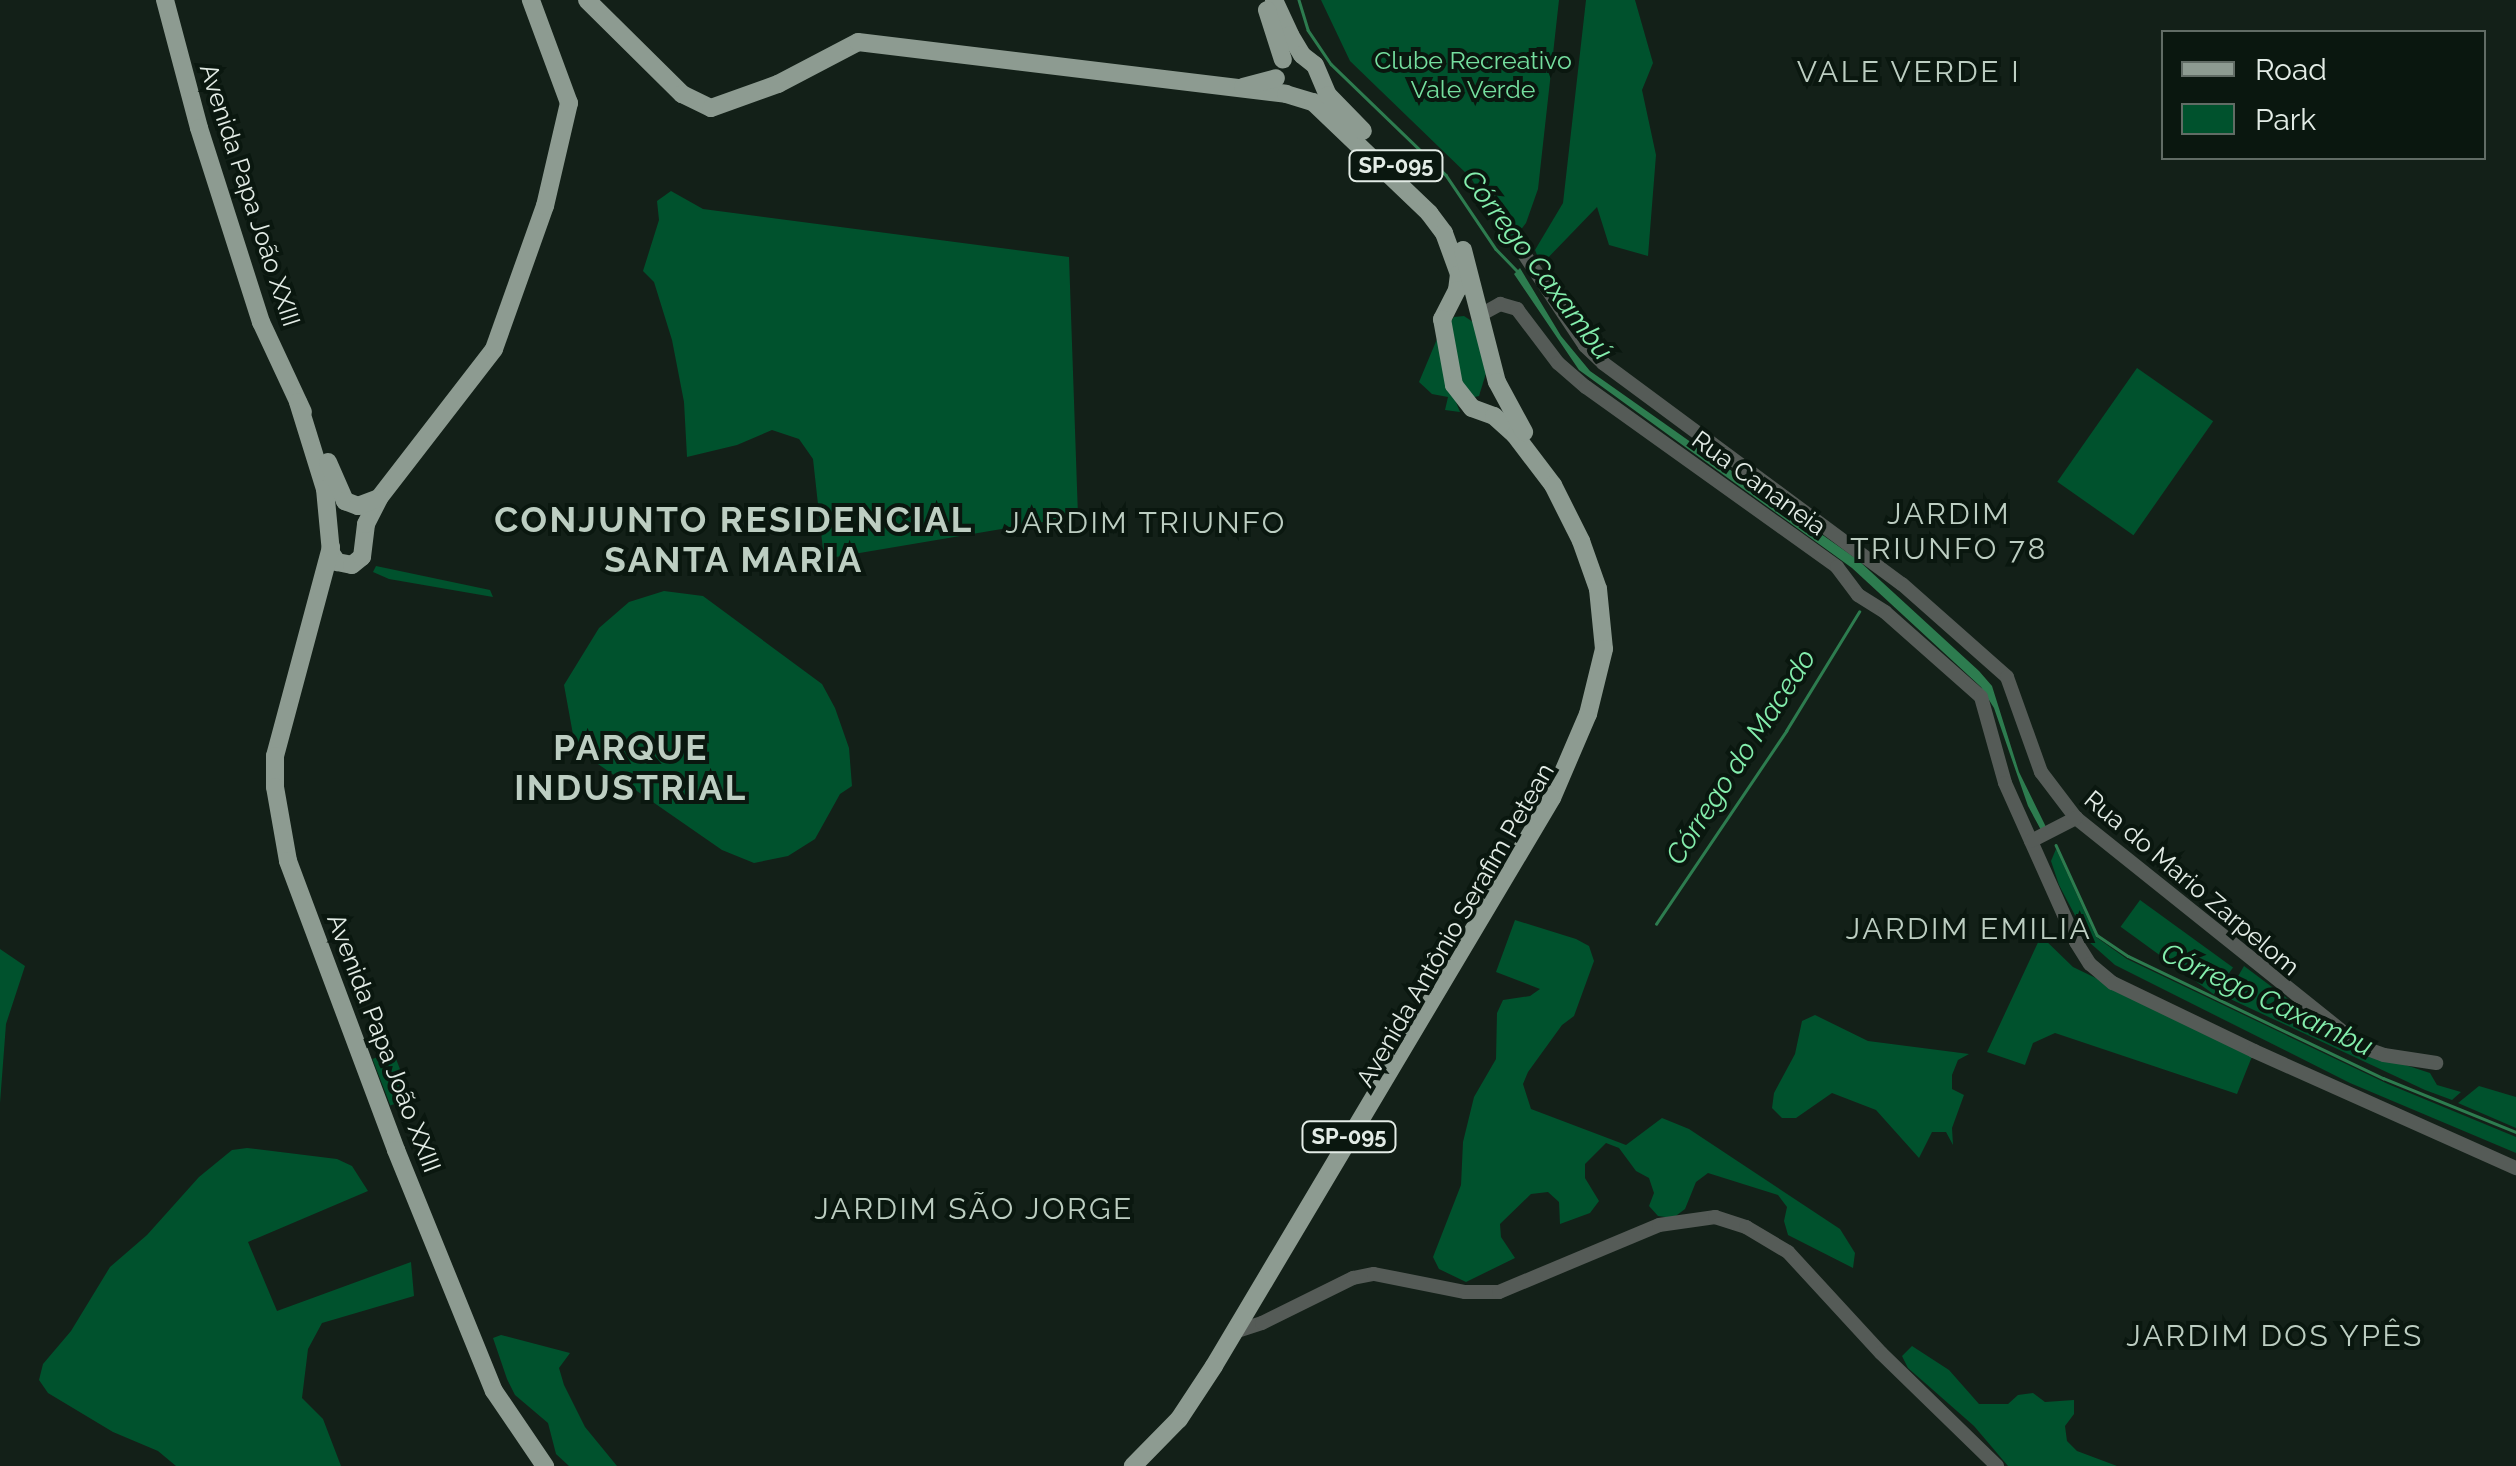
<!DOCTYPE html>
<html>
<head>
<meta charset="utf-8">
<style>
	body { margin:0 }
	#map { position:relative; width:2516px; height:1466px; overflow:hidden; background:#132018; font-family:Raleway,sans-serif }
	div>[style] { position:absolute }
	.green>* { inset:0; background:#00522d; transform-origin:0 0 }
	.water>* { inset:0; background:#2d7c4f }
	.stream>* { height:2.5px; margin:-1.25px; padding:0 1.25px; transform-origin:1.25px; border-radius:1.25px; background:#2d7c4f }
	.minor>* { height:14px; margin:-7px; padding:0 7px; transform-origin:7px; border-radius:7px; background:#555b57 }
	.major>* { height:18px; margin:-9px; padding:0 9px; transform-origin:9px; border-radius:9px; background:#8d9b91 }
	span { translate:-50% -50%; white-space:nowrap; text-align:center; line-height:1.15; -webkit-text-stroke:8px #0a170f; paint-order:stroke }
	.shield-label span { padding:2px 8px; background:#0a170f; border:2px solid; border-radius:8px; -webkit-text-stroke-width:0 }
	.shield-label { font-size:22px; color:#e3ece6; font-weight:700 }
	.park-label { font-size:25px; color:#75df9f }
	.street-label { font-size:25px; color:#e3ece6 }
	.water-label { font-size:28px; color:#84eead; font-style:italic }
	.quarter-label { font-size:30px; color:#bdcec2; letter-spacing:2.5px }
	.district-label { font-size:35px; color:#bdcec2; font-weight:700; letter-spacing:2.5px }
	.legend { position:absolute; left:2161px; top:30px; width:325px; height:130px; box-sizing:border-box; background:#0a170f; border:2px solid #616c65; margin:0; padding:12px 18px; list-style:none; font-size:30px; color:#e3ece6 }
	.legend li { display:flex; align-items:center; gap:20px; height:50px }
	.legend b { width:50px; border:2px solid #616c65 }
</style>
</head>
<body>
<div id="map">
	<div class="green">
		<i style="clip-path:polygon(1321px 0,1559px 0,1538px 189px,1526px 223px,1510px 244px,1471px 178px,1350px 61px)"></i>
		<i style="clip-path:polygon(1586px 0,1635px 0,1653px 63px,1642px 90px,1656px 155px,1648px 256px,1609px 245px,1597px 207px,1541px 265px,1535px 250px,1563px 203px)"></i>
		<i style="clip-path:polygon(671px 191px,703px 209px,1069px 257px,1078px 516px,824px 559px,813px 459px,799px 439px,772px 430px,737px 445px,687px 457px,684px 402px,672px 340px,654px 282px,643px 271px,659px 220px,657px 201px)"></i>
		<i style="clip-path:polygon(1464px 316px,1473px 322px,1486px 373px,1479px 396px,1470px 398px,1463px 389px,1450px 323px,1454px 317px)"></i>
		<i style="clip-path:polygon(1437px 339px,1446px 377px,1460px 412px,1445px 410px,1448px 397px,1432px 394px,1419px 382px)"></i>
		<i style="left:2137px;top:368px;width:93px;height:139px;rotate:35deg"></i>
		<i style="clip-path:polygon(376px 566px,490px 590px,493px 597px,389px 579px,373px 572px)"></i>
		<i style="clip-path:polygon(664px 591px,703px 596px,822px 684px,835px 708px,849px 748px,852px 786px,840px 794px,815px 839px,788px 856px,754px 863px,722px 850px,585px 755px,574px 740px,564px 685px,599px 628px,629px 602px)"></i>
		<i style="clip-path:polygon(2056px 849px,2096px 937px,2127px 959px,2388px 1084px,2516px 1137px,2516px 1153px,2350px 1083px,2115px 965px,2089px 942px,2059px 885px,2051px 861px)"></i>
		<i style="left:2140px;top:900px;width:115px;height:33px;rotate:36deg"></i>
		<i style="clip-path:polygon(1515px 920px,1576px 939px,1589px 946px,1594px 961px,1574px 1016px,1562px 1025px,1528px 1072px,1523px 1084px,1531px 1109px,1626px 1145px,1662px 1118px,1689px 1129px,1840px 1229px,1855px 1253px,1853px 1268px,1788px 1235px,1784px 1221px,1787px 1207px,1778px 1195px,1708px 1173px,1696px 1182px,1685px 1209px,1673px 1218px,1658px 1216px,1649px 1206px,1654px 1193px,1649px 1178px,1636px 1171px,1619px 1148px,1606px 1143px,1585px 1164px,1585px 1178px,1599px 1201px,1590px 1213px,1560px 1224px,1559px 1202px,1548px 1192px,1531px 1194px,1500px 1224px,1501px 1237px,1515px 1258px,1466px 1282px,1439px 1269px,1433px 1257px,1461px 1185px,1463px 1142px,1474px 1097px,1496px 1059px,1497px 1013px,1503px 1000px,1530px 996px,1540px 989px,1496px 972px)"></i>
		<i style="clip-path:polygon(2041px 936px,2073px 967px,2253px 1054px,2237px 1094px,2055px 1033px,2033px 1043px,2025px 1065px,1987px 1052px)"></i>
		<i style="clip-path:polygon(0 949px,25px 966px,6px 1024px,0 1103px)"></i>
		<i style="clip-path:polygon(2244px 966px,2353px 1048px,2430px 1073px,2437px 1085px,2461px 1092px,2452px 1100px,2425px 1090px,2226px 997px)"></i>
		<i style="clip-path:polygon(1815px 1015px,1868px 1041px,1969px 1054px,1958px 1060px,1952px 1075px,1952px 1089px,1964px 1095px,1952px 1128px,1953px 1145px,1946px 1132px,1932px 1132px,1919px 1158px,1876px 1110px,1832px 1093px,1796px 1118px,1782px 1118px,1772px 1108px,1774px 1093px,1795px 1054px,1802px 1021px)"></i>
		<i style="left:393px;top:1051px;width:50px;height:22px;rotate:69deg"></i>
		<i style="clip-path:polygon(2479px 1086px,2516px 1097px,2516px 1128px,2458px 1103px)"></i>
		<i style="clip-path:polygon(247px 1148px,337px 1159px,352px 1166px,368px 1191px,248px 1242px,277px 1311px,411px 1262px,414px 1296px,322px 1323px,308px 1349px,302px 1398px,323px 1419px,341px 1466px,176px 1466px,158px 1451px,113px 1432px,48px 1393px,39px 1380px,43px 1364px,71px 1331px,110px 1267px,147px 1235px,199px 1177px,232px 1150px)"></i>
		<i style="clip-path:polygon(501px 1335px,570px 1353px,559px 1368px,564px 1385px,585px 1427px,617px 1466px,569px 1466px,556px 1454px,548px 1423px,515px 1395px,507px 1379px,493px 1338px)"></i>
		<i style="clip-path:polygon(1912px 1346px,1949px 1370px,1979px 1404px,2008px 1404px,2018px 1395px,2033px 1393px,2045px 1402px,2074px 1400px,2074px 1414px,2065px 1426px,2067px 1441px,2077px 1451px,2117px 1466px,2008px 1466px,1974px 1426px,1908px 1368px,1902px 1356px)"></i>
	</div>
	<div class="water">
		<i style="clip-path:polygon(1520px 268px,1561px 336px,1590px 371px,1858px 560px,1979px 671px,1992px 686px,2019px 772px,2046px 827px,2041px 830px,2028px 806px,1994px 708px,1981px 687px,1852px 568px,1579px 370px,1514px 274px)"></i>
	</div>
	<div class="stream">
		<i style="left:1299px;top:0;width:31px;rotate:73deg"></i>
		<i style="left:1308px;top:30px;width:41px;rotate:55.9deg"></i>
		<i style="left:1331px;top:64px;width:160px;rotate:44deg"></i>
		<i style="left:1446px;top:175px;width:89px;rotate:56deg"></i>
		<i style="left:1496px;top:249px;width:32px;rotate:46deg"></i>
		<i style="left:2056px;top:845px;width:99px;rotate:65.5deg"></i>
		<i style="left:2097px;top:935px;width:37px;rotate:34deg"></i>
		<i style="left:2128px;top:956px;width:283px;rotate:25.6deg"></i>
		<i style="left:2383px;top:1078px;width:144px;rotate:22.1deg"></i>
		<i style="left:1656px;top:924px;width:233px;rotate:-56deg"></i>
		<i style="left:1786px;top:731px;width:140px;rotate:-58.5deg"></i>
	</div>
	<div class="minor">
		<i style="left:1522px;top:251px;width:114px;rotate:56.4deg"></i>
		<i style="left:1585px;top:346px;width:25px;rotate:43deg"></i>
		<i style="left:1603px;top:363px;width:372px;rotate:36.5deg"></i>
		<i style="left:1902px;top:584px;width:140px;rotate:41.5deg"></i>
		<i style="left:2007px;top:677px;width:101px;rotate:70.3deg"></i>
		<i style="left:2041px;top:772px;width:58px;rotate:52.7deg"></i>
		<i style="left:2076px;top:818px;width:366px;rotate:38.7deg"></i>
		<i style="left:2362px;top:1047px;width:23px;rotate:20deg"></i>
		<i style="left:2384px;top:1055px;width:53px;rotate:8.7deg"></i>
		<i style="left:1482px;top:314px;width:21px;rotate:-29deg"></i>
		<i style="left:1500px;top:304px;width:18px;rotate:16deg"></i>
		<i style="left:1517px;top:309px;width:68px;rotate:52.8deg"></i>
		<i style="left:1558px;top:363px;width:37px;rotate:41deg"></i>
		<i style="left:1586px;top:387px;width:309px;rotate:35.6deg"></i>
		<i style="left:1837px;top:567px;width:35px;rotate:53deg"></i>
		<i style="left:1858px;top:595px;width:32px;rotate:32deg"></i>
		<i style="left:1885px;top:612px;width:128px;rotate:41.5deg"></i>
		<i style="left:1981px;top:697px;width:89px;rotate:74.4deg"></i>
		<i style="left:2005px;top:783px;width:174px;rotate:65.9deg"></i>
		<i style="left:2076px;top:942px;width:26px;rotate:58deg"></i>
		<i style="left:2090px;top:964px;width:30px;rotate:40deg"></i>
		<i style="left:2113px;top:983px;width:157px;rotate:25.7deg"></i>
		<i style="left:2254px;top:1051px;width:287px;rotate:24.1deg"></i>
		<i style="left:2031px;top:841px;width:51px;rotate:-27.1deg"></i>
		<i style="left:1234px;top:1332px;width:29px;rotate:-18deg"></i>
		<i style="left:1262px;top:1323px;width:102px;rotate:-26.3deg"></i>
		<i style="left:1353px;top:1278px;width:21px;rotate:-11deg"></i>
		<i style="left:1374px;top:1274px;width:93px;rotate:11.2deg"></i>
		<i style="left:1465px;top:1292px;width:34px"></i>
		<i style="left:1499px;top:1292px;width:173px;rotate:-22.7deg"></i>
		<i style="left:1659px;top:1225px;width:57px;rotate:-8.1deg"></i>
		<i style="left:1715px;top:1217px;width:33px;rotate:18deg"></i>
		<i style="left:1746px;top:1227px;width:49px;rotate:30.8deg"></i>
		<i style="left:1788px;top:1252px;width:137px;rotate:47.4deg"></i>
		<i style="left:1881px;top:1353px;width:162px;rotate:44.2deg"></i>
	</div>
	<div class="major">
		<i style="left:165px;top:0;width:132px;rotate:75.1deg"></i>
		<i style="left:199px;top:128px;width:204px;rotate:72.3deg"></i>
		<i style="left:261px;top:322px;width:99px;rotate:65deg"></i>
		<i style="left:587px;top:0;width:134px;rotate:44.7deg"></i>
		<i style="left:682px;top:94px;width:32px;rotate:26deg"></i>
		<i style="left:711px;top:108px;width:71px;rotate:-19.7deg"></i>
		<i style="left:778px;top:84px;width:90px;rotate:-27.7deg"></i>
		<i style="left:858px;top:42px;width:431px;rotate:6.9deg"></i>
		<i style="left:1286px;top:94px;width:28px;rotate:17deg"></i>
		<i style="left:1313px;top:102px;width:161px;rotate:43.7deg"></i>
		<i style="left:1429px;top:213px;width:25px;rotate:53deg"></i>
		<i style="left:1444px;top:233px;width:44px;rotate:69.9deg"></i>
		<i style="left:1459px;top:274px;width:16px;rotate:97deg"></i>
		<i style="left:1457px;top:290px;width:33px;rotate:117deg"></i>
		<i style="left:1442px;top:319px;width:67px;rotate:79.7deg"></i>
		<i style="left:1454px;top:385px;width:29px;rotate:52deg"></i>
		<i style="left:1472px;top:408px;width:23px;rotate:20deg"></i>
		<i style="left:1494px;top:416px;width:28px;rotate:42deg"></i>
		<i style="left:1515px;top:435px;width:63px;rotate:52.8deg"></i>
		<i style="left:1553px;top:485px;width:63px;rotate:63.4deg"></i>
		<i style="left:1581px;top:541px;width:51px;rotate:70.5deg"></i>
		<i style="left:1598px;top:589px;width:60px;rotate:84.3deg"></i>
		<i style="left:1604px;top:649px;width:67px;rotate:103.8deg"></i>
		<i style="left:1588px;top:714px;width:91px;rotate:113.2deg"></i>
		<i style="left:1552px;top:798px;width:661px;rotate:120.76deg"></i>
		<i style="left:1214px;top:1366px;width:64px;rotate:123.4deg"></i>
		<i style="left:1179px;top:1419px;width:66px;rotate:134.4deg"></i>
		<i style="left:1274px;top:0;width:38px;rotate:65deg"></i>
		<i style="left:1290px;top:35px;width:23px;rotate:59deg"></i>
		<i style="left:1302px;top:55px;width:16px;rotate:38deg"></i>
		<i style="left:1315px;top:65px;width:33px;rotate:67deg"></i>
		<i style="left:1328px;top:95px;width:50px;rotate:45.8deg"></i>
		<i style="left:1267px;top:10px;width:52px;rotate:72.3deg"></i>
		<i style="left:1243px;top:87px;width:34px;rotate:-15deg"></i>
		<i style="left:1463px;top:250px;width:136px;rotate:75.6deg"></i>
		<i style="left:1497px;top:382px;width:57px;rotate:61.6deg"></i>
		<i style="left:298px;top:402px;width:91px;rotate:72.8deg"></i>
		<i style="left:325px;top:489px;width:64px;rotate:84.6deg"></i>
		<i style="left:331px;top:553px;width:11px;rotate:56deg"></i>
		<i style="left:337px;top:562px;width:15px;rotate:11deg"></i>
		<i style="left:352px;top:565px;width:13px;rotate:-39deg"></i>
		<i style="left:362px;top:557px;width:33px;rotate:-83deg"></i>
		<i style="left:366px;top:524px;width:29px;rotate:-63deg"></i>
		<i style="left:379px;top:498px;width:188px;rotate:-52.3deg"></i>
		<i style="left:494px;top:349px;width:152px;rotate:-70.4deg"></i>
		<i style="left:545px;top:206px;width:106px;rotate:-76.9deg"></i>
		<i style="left:569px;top:103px;width:110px;rotate:-110.3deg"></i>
		<i style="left:328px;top:462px;width:43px;rotate:66.4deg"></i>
		<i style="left:345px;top:501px;width:14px;rotate:21deg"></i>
		<i style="left:358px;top:506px;width:22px;rotate:-21deg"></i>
		<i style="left:331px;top:547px;width:216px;rotate:105deg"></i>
		<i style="left:275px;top:756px;width:31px;rotate:90deg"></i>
		<i style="left:275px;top:787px;width:75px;rotate:80deg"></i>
		<i style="left:288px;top:861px;width:309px;rotate:69.5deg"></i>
		<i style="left:396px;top:1150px;width:260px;rotate:67.9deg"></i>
		<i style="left:494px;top:1391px;width:91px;rotate:55.8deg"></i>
	</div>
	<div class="shield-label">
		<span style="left:1396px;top:166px">SP-095</span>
		<span style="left:1349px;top:1137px">SP-095</span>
	</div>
	<div class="park-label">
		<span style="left:1473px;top:75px">Clube Recreativo<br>Vale Verde</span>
	</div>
	<div class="street-label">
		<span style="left:250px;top:195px;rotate:72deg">Avenida Papa João XXIII</span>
		<span style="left:1759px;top:483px;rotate:36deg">Rua Cananeia</span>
		<span style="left:2192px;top:883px;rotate:40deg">Rua do Mario Zarpelom</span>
		<span style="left:1455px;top:925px;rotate:-60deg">Avenida Antônio Serafim Petean</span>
		<span style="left:384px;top:1043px;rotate:69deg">Avenida Papa João XXIII</span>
	</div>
	<div class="water-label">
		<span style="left:1537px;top:265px;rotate:53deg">Córrego Caxambú</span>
		<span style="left:1741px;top:757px;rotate:-57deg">Córrego do Macedo</span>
		<span style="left:2267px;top:1000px;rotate:25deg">Córrego Caxambu</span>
	</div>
	<div class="quarter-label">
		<span style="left:1909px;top:72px">VALE VERDE I</span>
		<span style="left:1949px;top:531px">JARDIM<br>TRIUNFO 78</span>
		<span style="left:1146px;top:523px">JARDIM TRIUNFO</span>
		<span style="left:1969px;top:929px">JARDIM EMILIA</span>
		<span style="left:974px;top:1209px">JARDIM SÃO JORGE</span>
		<span style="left:2275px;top:1336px">JARDIM DOS YPÊS</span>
	</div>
	<div class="district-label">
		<span style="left:734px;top:540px">CONJUNTO RESIDENCIAL<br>SANTA MARIA</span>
		<span style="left:631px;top:768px">PARQUE<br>INDUSTRIAL</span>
	</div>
	<ul class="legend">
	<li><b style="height:12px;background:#8d9b91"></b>Road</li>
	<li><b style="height:28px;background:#00522d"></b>Park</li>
	</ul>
</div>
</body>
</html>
